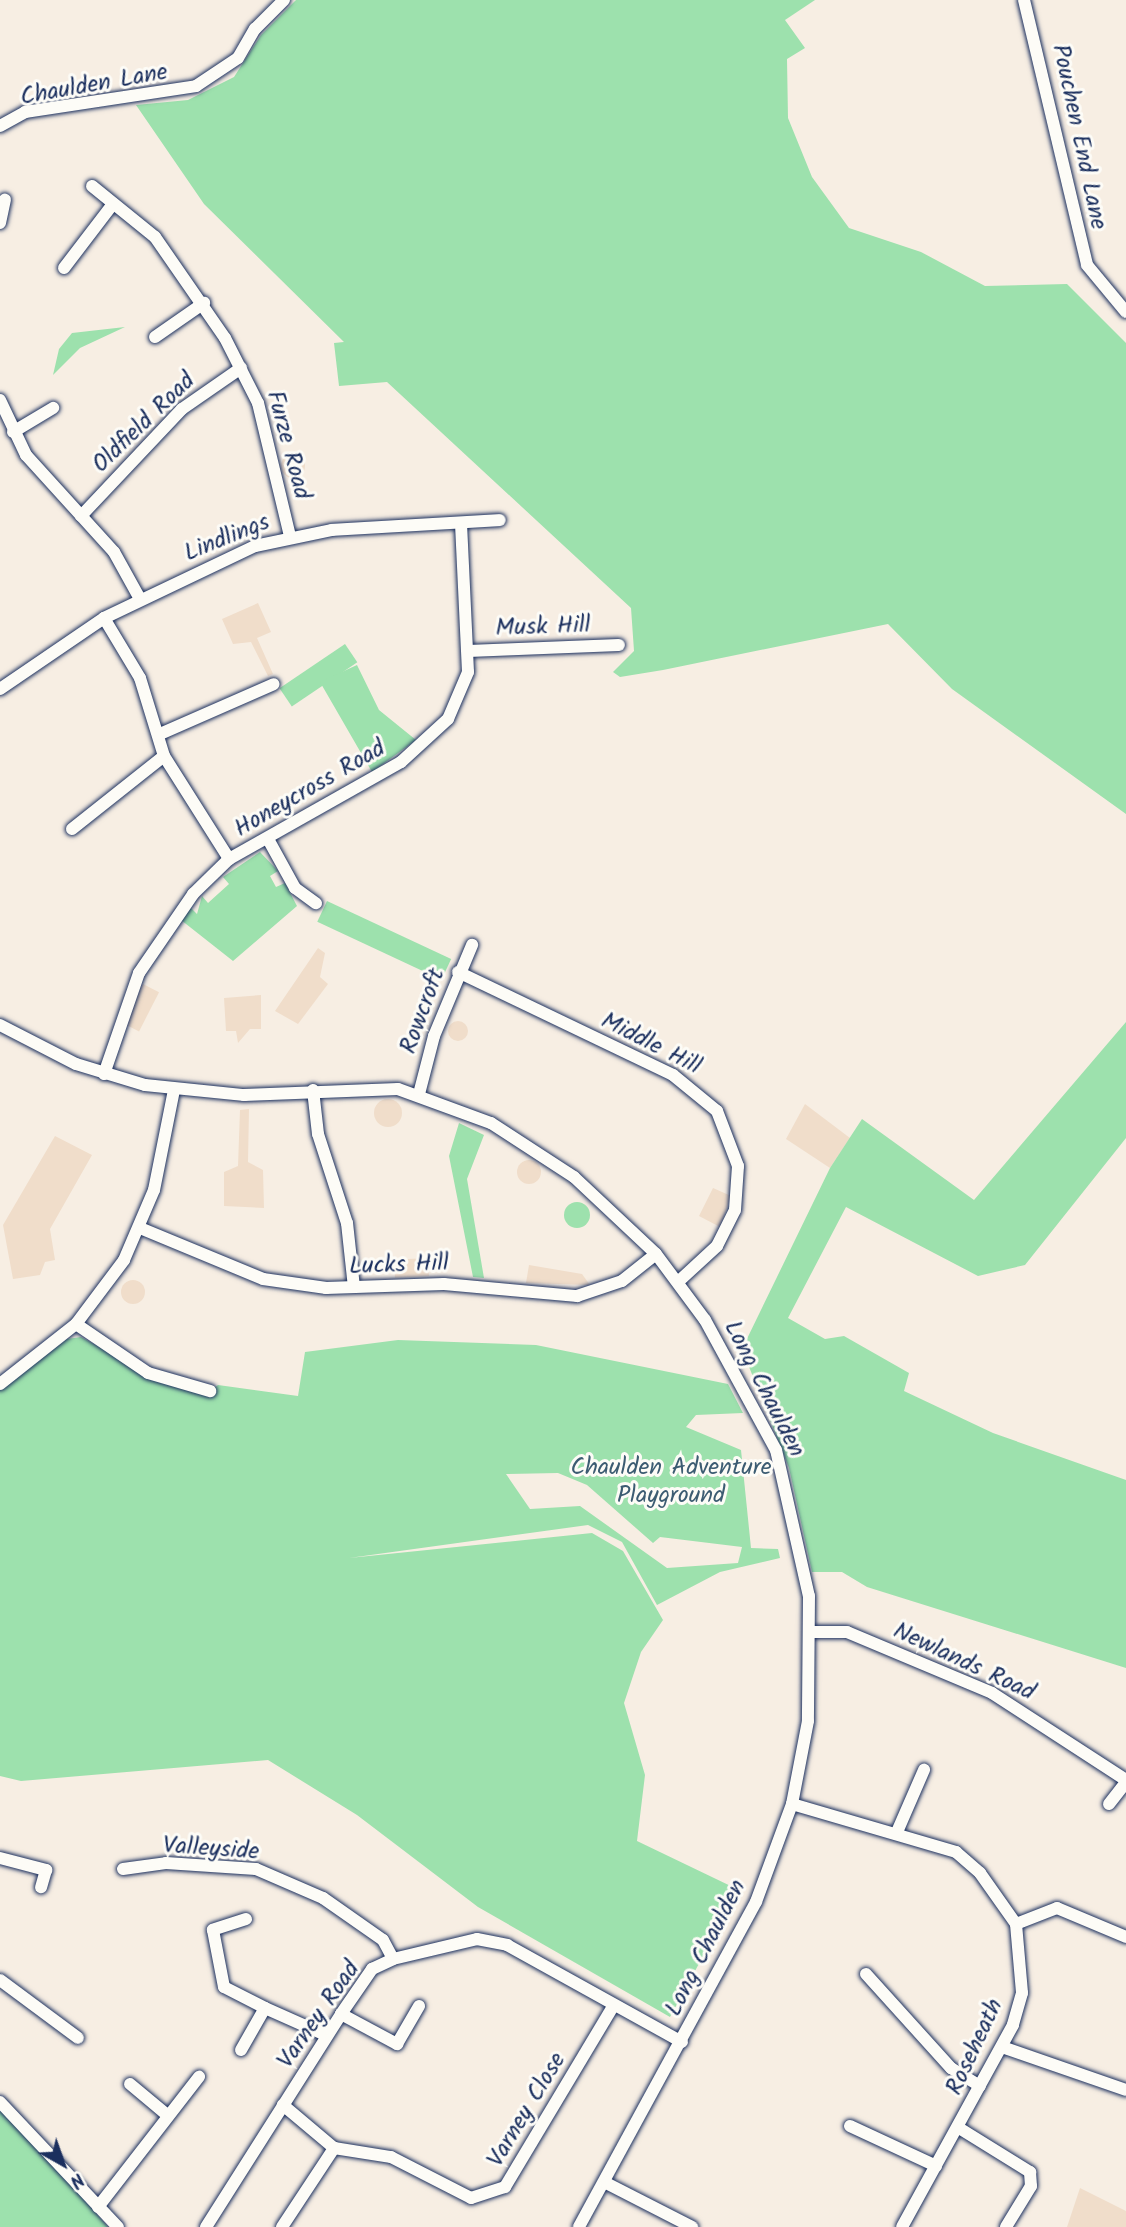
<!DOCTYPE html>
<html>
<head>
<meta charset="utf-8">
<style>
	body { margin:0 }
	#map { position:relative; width:1126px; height:2227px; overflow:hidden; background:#f7eee3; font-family:Kalam,sans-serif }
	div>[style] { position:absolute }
	.built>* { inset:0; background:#f0ddca; transform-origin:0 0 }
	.round { border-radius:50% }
	.green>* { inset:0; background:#9de1ad; transform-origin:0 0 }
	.roads { filter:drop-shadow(0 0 2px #1b2f5e) drop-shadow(0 0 2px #1b2f5e) }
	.minor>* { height:12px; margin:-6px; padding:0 6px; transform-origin:6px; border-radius:6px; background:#fdfcf7 }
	span { translate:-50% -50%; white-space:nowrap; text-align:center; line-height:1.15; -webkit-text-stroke:6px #fdfcf7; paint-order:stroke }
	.street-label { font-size:24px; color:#1b2f5e }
	.park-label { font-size:24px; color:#3c5c72 }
	.north { position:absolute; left:28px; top:2129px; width:70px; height:70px; -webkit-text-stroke:5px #fdfcf7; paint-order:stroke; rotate:140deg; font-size:19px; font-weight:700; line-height:28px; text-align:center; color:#1b2f5e }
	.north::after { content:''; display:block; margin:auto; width:24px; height:32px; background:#1b2f5e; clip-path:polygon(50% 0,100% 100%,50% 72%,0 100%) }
</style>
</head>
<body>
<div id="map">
	<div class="built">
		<i class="round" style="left:281px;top:454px;width:24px;height:24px"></i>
		<i style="clip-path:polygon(258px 603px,271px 632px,257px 638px,273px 674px,268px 676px,251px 642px,233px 644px,222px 619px)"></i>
		<i style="clip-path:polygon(318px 948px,325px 953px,320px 977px,328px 984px,298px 1024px,275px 1011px)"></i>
		<i style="left:143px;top:984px;width:18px;height:44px;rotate:27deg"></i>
		<i style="clip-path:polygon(261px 995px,261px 1029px,250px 1029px,238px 1043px,236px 1031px,226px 1031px,224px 998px)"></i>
		<i class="round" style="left:448px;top:1021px;width:20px;height:20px"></i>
		<i class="round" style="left:374px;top:1099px;width:28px;height:28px"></i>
		<i style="clip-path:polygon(805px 1104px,850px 1138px,830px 1168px,786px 1139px)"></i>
		<i style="clip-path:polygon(249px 1109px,248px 1162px,263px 1170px,264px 1208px,224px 1206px,224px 1172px,238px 1166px,240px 1110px)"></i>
		<i style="clip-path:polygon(55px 1136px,92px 1155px,50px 1229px,55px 1260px,45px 1262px,40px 1275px,13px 1279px,3px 1225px)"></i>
		<i class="round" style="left:517px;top:1160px;width:24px;height:24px"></i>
		<i style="clip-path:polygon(713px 1188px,731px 1196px,720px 1227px,699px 1216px)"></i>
		<i style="left:428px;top:1258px;width:18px;height:34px;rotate:87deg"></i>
		<i style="clip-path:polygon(529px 1265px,582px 1274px,590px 1285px,526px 1283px)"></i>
		<i class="round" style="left:121px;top:1280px;width:24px;height:24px"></i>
		<i style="clip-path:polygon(1080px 2188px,1126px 2211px,1126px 2227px,1067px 2227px)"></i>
	</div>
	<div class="green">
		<i style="clip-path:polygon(296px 0,815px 0,785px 20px,805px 48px,787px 59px,788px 118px,812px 177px,849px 228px,921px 252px,985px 286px,1067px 284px,1126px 343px,1126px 814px,952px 689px,888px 624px,663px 670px,620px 677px,613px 672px,634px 651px,631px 608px,387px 382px,339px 386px,334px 343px,344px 342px,204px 204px,136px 105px,188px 100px,234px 77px,261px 35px)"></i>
		<i style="clip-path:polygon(125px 327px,80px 348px,53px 375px,59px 349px,72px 333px)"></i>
		<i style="left:345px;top:644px;width:22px;height:79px;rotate:56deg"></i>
		<i style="clip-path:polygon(357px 665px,379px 710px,416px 740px,372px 772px,320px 682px)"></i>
		<i style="clip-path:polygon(260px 852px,278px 871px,270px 876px,276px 887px,285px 883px,297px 906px,233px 961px,181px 920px,191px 908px,197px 914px,202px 896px,208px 903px,229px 884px,223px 877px)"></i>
		<i style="left:327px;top:901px;width:137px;height:23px;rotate:25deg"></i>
		<i style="clip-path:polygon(1126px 1022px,1126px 1138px,1025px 1265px,978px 1276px,846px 1207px,788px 1318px,825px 1339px,844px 1336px,909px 1373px,904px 1391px,993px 1433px,1126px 1480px,1126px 1668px,867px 1587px,842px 1572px,812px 1572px,789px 1468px,742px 1349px,830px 1168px,862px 1119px,974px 1200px)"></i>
		<i style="clip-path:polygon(459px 1123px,484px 1135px,467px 1179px,484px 1278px,473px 1277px,449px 1156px)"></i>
		<i class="round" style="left:564px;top:1202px;width:26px;height:26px"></i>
		<i style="clip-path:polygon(evenodd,81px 1337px,169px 1385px,207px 1393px,218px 1385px,298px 1396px,305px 1352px,398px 1340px,536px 1345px,728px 1384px,743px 1413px,696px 1415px,686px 1427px,741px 1450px,751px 1548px,778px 1549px,780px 1558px,720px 1572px,657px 1605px,622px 1542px,588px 1525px,349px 1558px,592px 1533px,623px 1551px,663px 1620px,641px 1652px,624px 1703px,645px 1775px,637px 1841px,739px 1890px,670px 2017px,478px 1907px,357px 1815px,268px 1760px,21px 1781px,0 1776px,0 1389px,67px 1339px,81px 1337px,558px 1473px,587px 1485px,653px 1543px,660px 1537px,742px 1547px,738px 1563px,667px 1568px,580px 1506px,530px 1509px,506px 1474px,558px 1473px)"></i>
		<i style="clip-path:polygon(0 2105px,3px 2107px,108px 2227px,0 2227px)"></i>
	</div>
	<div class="roads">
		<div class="minor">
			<i style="left:1024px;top:0;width:272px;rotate:76.6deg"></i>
			<i style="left:1087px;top:265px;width:61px;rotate:50.3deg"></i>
			<i style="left:0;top:126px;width:29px;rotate:-29deg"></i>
			<i style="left:25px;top:112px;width:173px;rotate:-8.6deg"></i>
			<i style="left:196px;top:86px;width:50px;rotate:-33.7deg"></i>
			<i style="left:238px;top:58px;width:34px;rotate:-60deg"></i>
			<i style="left:255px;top:29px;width:41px;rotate:-45deg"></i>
			<i style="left:92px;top:186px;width:81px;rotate:39deg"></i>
			<i style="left:155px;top:237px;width:123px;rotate:55.3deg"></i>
			<i style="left:225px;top:338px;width:73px;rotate:63.1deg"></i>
			<i style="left:258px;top:403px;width:137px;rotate:76.5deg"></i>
			<i style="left:0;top:223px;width:24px;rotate:-78deg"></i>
			<i style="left:64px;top:268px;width:81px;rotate:-52.6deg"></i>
			<i style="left:155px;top:337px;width:60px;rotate:-34.8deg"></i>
			<i style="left:0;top:400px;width:61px;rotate:64.7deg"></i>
			<i style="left:26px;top:455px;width:131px;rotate:47.8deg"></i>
			<i style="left:114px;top:552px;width:54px;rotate:61deg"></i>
			<i style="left:13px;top:432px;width:47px;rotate:-31deg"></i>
			<i style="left:81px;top:516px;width:147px;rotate:-46.7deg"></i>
			<i style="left:182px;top:409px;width:72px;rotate:-34.8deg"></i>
			<i style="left:104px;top:618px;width:70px;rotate:59deg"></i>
			<i style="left:140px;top:678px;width:82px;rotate:72.9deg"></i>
			<i style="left:164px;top:756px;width:122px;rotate:57.7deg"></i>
			<i style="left:468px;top:651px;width:151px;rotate:-2.3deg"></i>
			<i style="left:0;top:689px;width:126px;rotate:-34.3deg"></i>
			<i style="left:104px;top:618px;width:167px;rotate:-25.5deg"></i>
			<i style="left:255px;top:546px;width:79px;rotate:-11.7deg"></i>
			<i style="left:332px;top:530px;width:168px;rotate:-3.4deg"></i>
			<i style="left:160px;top:734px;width:124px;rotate:-23.7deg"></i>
			<i style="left:72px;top:829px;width:117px;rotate:-38.4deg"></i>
			<i style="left:268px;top:839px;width:56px;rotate:61.1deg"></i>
			<i style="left:295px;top:888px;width:26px;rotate:36deg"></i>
			<i style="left:458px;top:972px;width:238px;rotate:25.6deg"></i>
			<i style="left:673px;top:1075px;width:57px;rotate:39.3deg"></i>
			<i style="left:717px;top:1111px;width:59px;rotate:69.1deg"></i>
			<i style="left:738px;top:1166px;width:44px;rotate:93.9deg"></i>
			<i style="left:735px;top:1210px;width:40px;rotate:116.6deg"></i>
			<i style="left:717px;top:1246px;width:53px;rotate:137.3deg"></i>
			<i style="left:0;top:1025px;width:85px;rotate:27.2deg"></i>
			<i style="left:76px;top:1064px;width:72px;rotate:16.9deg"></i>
			<i style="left:145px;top:1085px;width:100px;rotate:5.8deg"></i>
			<i style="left:244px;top:1095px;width:154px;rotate:-2.2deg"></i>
			<i style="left:398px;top:1089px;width:99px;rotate:20.1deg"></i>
			<i style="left:491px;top:1123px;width:99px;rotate:33deg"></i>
			<i style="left:574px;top:1177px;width:112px;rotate:43.2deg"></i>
			<i style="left:656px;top:1254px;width:82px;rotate:53.4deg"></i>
			<i style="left:705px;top:1320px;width:148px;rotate:61.4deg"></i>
			<i style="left:776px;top:1450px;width:150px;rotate:77.3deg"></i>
			<i style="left:809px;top:1596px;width:125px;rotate:90.5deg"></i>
			<i style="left:808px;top:1721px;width:85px;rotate:100.9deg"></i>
			<i style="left:792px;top:1804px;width:104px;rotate:110.2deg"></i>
			<i style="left:756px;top:1902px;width:370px;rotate:118.6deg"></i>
			<i style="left:104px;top:1074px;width:107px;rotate:-70.9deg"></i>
			<i style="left:139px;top:973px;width:96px;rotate:-55.6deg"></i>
			<i style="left:193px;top:894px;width:50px;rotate:-44.2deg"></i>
			<i style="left:229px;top:859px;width:197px;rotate:-29.4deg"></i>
			<i style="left:401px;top:762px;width:64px;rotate:-42.5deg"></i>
			<i style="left:448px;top:719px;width:51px;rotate:-66.9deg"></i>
			<i style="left:468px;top:672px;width:149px;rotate:-92.7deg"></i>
			<i style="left:313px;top:1090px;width:44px;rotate:83.5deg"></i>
			<i style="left:318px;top:1134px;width:94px;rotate:72deg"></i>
			<i style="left:347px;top:1223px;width:64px;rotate:83.8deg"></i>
			<i style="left:419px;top:1094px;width:60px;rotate:-75.5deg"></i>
			<i style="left:434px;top:1036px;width:99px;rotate:-67.3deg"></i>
			<i style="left:140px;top:1228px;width:133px;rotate:22.5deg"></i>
			<i style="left:263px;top:1279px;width:64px;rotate:8.1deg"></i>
			<i style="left:326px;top:1288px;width:118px;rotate:-1.9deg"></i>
			<i style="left:444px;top:1284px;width:134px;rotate:5.2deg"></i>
			<i style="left:577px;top:1296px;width:47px;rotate:-18.4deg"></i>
			<i style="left:622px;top:1281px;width:43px;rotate:-38.5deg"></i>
			<i style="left:76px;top:1324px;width:87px;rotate:34.2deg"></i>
			<i style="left:148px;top:1373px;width:65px;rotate:16.2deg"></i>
			<i style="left:0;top:1384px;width:97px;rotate:-38.3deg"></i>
			<i style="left:76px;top:1324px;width:80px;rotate:-53.1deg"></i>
			<i style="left:124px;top:1260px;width:76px;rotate:-66.8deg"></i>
			<i style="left:154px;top:1190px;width:102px;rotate:-78.7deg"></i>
			<i style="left:810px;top:1632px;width:37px"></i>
			<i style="left:847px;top:1632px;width:157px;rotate:22.8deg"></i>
			<i style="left:992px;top:1693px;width:160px;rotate:33deg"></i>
			<i style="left:792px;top:1804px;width:171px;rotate:16.3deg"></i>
			<i style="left:956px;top:1852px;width:32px;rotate:41deg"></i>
			<i style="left:980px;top:1873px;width:62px;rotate:54.8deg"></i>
			<i style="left:1016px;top:1924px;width:69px;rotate:85deg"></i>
			<i style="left:1022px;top:1993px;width:33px;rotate:106deg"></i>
			<i style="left:1013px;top:2025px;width:230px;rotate:118.8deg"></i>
			<i style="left:1109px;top:1804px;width:28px;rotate:-52deg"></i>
			<i style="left:897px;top:1832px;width:68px;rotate:-66.5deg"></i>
			<i style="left:0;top:1858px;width:48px;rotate:14.6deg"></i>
			<i style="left:46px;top:1870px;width:18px;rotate:106deg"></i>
			<i style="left:123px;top:1869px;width:43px;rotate:-7.9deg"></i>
			<i style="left:166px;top:1863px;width:90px;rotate:3.8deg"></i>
			<i style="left:256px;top:1869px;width:73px;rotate:23.4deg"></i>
			<i style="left:323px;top:1898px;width:73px;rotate:35deg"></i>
			<i style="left:383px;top:1940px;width:21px;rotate:62deg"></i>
			<i style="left:246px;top:1919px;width:35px;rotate:162deg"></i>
			<i style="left:213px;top:1930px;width:58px;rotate:79.1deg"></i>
			<i style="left:224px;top:1987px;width:46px;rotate:27.1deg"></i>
			<i style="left:1016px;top:1924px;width:44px;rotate:-21.3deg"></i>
			<i style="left:1057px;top:1908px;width:75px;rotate:22.8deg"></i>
			<i style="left:866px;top:1974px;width:127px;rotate:47.9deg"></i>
			<i style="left:951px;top:2068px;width:34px;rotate:32deg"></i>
			<i style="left:0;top:1980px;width:97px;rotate:36.6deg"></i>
			<i style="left:341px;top:2014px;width:64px;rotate:28.2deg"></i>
			<i style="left:397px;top:2044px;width:44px;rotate:-59.9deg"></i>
			<i style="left:1002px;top:2047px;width:131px;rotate:19.1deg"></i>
			<i style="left:241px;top:2050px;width:48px;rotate:-60.3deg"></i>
			<i style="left:265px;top:2008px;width:67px;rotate:23.9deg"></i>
			<i style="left:130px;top:2084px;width:47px;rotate:39.8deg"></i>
			<i style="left:0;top:2102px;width:172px;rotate:46.7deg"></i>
			<i style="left:850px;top:2126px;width:95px;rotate:24.9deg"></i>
			<i style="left:959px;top:2128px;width:84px;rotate:31.8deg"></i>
			<i style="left:1030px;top:2172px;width:14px;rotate:86deg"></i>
			<i style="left:1031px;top:2186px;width:48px;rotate:121.4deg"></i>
			<i style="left:334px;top:2148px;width:58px;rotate:9deg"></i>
			<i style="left:391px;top:2157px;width:90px;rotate:27.1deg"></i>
			<i style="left:471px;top:2198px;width:36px;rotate:-18deg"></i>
			<i style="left:505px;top:2187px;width:212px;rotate:-59.1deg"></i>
			<i style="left:606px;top:2183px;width:97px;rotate:27.1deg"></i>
			<i style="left:98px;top:2207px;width:165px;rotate:-52.2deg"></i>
			<i style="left:206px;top:2227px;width:252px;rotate:-57.6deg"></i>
			<i style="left:341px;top:2014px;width:55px;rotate:-55.4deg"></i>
			<i style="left:372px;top:1969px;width:23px;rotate:-25deg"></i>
			<i style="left:393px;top:1959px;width:86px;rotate:-13.4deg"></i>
			<i style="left:477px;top:1939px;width:31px;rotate:11deg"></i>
			<i style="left:507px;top:1945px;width:200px;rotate:29deg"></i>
			<i style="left:282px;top:2227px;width:95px;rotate:-56.6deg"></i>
			<i style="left:334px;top:2148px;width:67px;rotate:-139.9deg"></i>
		</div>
	</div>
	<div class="street-label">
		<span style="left:94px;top:85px;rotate:-10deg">Chaulden Lane</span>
		<span style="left:1079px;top:137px;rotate:78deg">Pouchen End Lane</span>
		<span style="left:144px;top:423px;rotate:-44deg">Oldfield Road</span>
		<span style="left:288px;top:445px;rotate:75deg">Furze Road</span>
		<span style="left:227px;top:538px;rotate:-22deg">Lindlings</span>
		<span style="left:543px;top:627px;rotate:-2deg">Musk Hill</span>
		<span style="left:310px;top:789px;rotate:-30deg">Honeycross Road</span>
		<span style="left:423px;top:1011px;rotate:-70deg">Rowcroft</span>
		<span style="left:651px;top:1044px;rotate:27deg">Middle Hill</span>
		<span style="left:399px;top:1265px;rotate:-2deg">Lucks Hill</span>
		<span style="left:764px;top:1389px;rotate:63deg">Long Chaulden</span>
		<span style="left:964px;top:1662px;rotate:25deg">Newlands Road</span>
		<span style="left:211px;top:1849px;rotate:4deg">Valleyside</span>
		<span style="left:706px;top:1948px;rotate:-63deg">Long Chaulden</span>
		<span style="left:319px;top:2015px;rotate:-55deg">Varney Road</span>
		<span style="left:975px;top:2047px;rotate:-65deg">Roseheath</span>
		<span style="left:527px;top:2110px;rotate:-59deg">Varney Close</span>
	</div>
	<div class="park-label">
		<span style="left:671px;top:1482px">Chaulden Adventure<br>Playground</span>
	</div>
	<div class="north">N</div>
</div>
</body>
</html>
